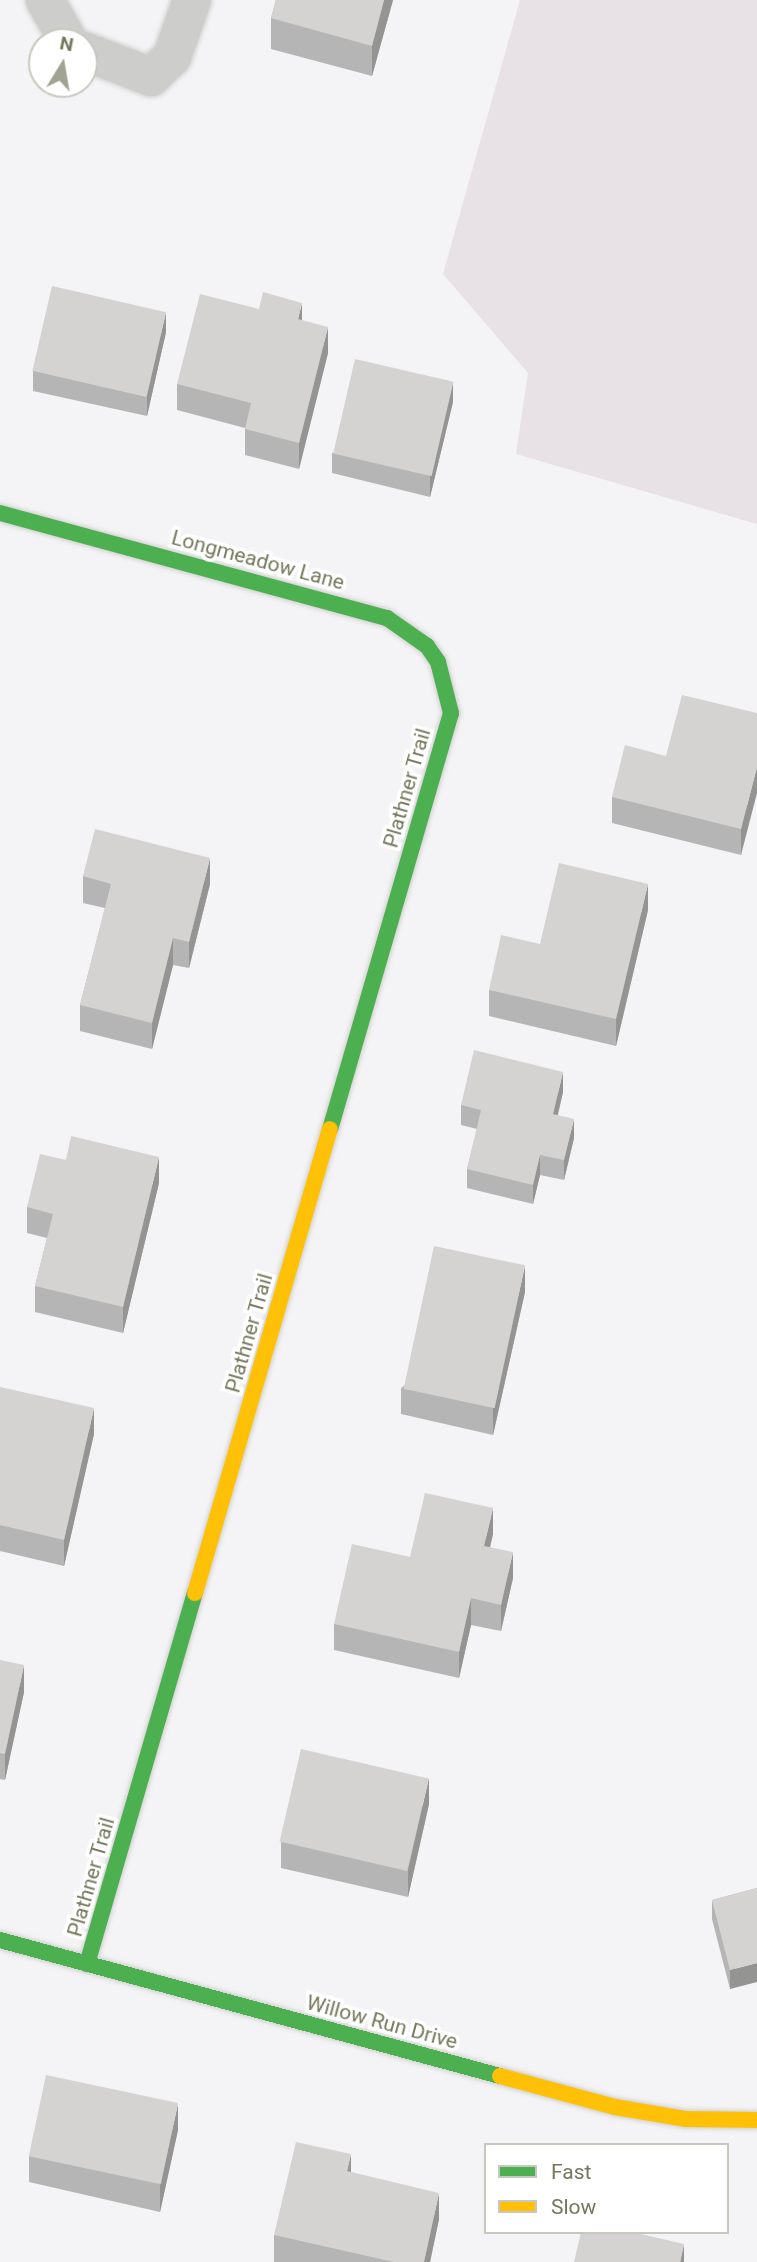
<!DOCTYPE html>
<html>
<head>
<meta charset="utf-8">
<style>
	body { margin:0 }
	#map { position:relative; width:757px; height:2262px; overflow:hidden; background:#f4f3f5; font-family:Roboto,sans-serif }
	div>[style] { position:absolute }
	.green>* { inset:0; background:#e8e1e6 }
	.roads { filter:drop-shadow(0 0 2px #d1d1d0) drop-shadow(0 0 2px #d1d1d0) }
	.street>* { height:38px; margin:-19px; padding:0 19px; transform-origin:19px; border-radius:19px; background:#cdcdcb }
	.fast>* { height:16px; margin:-8px; padding:0 8px; transform-origin:8px; border-radius:8px; background:#4caf50 }
	.slow>* { height:16px; margin:-8px; padding:0 8px; transform-origin:8px; border-radius:8px; background:#ffc107 }
	.wall>* { inset:0; background:#b6b5b5 }
	.shaded-wall>* { inset:0; background:#949493 }
	.building>* { inset:0; background:#d4d3d2; transform-origin:0 0 }
	span { translate:-50% -50%; white-space:nowrap; text-align:center; line-height:1.15; -webkit-text-stroke:7px #fff; paint-order:stroke }
	.street-label { font-size:21px; color:#74795c }
	.legend { position:absolute; left:484px; top:2143px; width:245px; height:91px; box-sizing:border-box; background:#fff; border:2px solid #c7c9be; margin:0; padding:9px 12px; list-style:none; font-size:21px; color:#74795c }
	.legend li { display:flex; align-items:center; gap:14px; height:35px }
	.legend b { width:35px; border:2px solid #c7c9be }
	.north { position:absolute; left:28px; top:28px; width:70px; height:70px; box-sizing:border-box; background:#fff; border:2px solid #c7c9be; border-radius:50%; rotate:11deg; font-size:19px; font-weight:700; line-height:28px; text-align:center; color:#74795c }
	.north::after { content:''; display:block; margin:auto; width:24px; height:32px; background:#a1a492; clip-path:polygon(50% 0,100% 100%,50% 72%,0 100%) }
</style>
</head>
<body>
<div id="map">
	<div class="green">
		<i style="clip-path:polygon(520px 0,757px 0,757px 524px,516px 454px,528px 373px,443px 274px)"></i>
	</div>
	<div class="roads">
		<div class="street">
			<i style="left:45px;top:0;width:48px;rotate:60.3deg"></i>
			<i style="left:84px;top:51px;width:72px;rotate:21.2deg"></i>
			<i style="left:151px;top:77px;width:29px;rotate:-44deg"></i>
			<i style="left:172px;top:57px;width:60px;rotate:-70.7deg"></i>
		</div>
		<div class="fast">
			<i style="left:0;top:513px;width:401px;rotate:15.2deg"></i>
			<i style="left:387px;top:618px;width:49px;rotate:35deg"></i>
			<i style="left:427px;top:646px;width:19px;rotate:55deg"></i>
			<i style="left:438px;top:662px;width:53px;rotate:75.7deg"></i>
			<i style="left:451px;top:713px;width:433px;rotate:106.2deg"></i>
			<i style="left:0;top:1940px;width:518px;rotate:15.22deg"></i>
			<i style="left:87px;top:1964px;width:386px;rotate:-73.8deg"></i>
		</div>
		<div class="slow">
			<i style="left:195px;top:1593px;width:483px;rotate:-73.8deg"></i>
			<i style="left:500px;top:2076px;width:119px;rotate:15.1deg"></i>
			<i style="left:615px;top:2107px;width:71px;rotate:9.7deg"></i>
			<i style="left:685px;top:2119px;width:72px;rotate:0.8deg"></i>
		</div>
	</div>
	<div class="wall">
		<i style="clip-path:polygon(276px 0,393px 0,372px 76px,271px 49px,271px 18px)"></i>
		<i style="clip-path:polygon(302px 320px,328px 353px,299px 469px,245px 455px,245px 428px,177px 410px,177px 384px)"></i>
		<i style="clip-path:polygon(166px 332px,147px 416px,33px 391px,33px 371px)"></i>
		<i style="clip-path:polygon(453px 402px,430px 497px,332px 473px,332px 453px)"></i>
		<i style="clip-path:polygon(757px 713px,741px 855px,612px 823px,612px 797px,666px 756px)"></i>
		<i style="clip-path:polygon(83px 876px,210px 884px,189px 968px,173px 965px,152px 1049px,80px 1031px,80px 1005px,105px 908px,83px 903px)"></i>
		<i style="clip-path:polygon(648px 910px,616px 1046px,489px 1016px,489px 990px,540px 944px)"></i>
		<i style="clip-path:polygon(563px 1092px,558px 1115px,574px 1138px,564px 1180px,540px 1175px,533px 1204px,467px 1188px,467px 1169px,477px 1129px,461px 1125px,461px 1105px)"></i>
		<i style="clip-path:polygon(159px 1183px,123px 1333px,35px 1312px,35px 1286px,47px 1238px,27px 1233px,27px 1207px)"></i>
		<i style="clip-path:polygon(525px 1292px,493px 1435px,401px 1414px,401px 1388px)"></i>
		<i style="clip-path:polygon(0 1387px,94px 1434px,64px 1566px,0 1551px)"></i>
		<i style="clip-path:polygon(493px 1534px,490px 1547px,513px 1578px,501px 1631px,471px 1625px,459px 1678px,334px 1650px,334px 1624px,410px 1557px)"></i>
		<i style="clip-path:polygon(0 1660px,24px 1692px,5px 1780px,0 1779px)"></i>
		<i style="clip-path:polygon(429px 1804px,408px 1897px,281px 1868px,281px 1842px)"></i>
		<i style="clip-path:polygon(757px 1888px,730px 1989px,712px 1919px,712px 1900px)"></i>
		<i style="clip-path:polygon(178px 2130px,160px 2212px,29px 2182px,29px 2156px)"></i>
		<i style="clip-path:polygon(351px 2172px,439px 2219px,430px 2262px,274px 2262px,274px 2235px)"></i>
	</div>
	<div class="shaded-wall">
		<i style="clip-path:polygon(384px 0,393px 0,372px 76px,372px 46px)"></i>
		<i style="clip-path:polygon(302px 303px,302px 329px,298px 319px)"></i>
		<i style="clip-path:polygon(166px 312px,166px 332px,147px 416px,147px 396px)"></i>
		<i style="clip-path:polygon(328px 327px,328px 353px,299px 469px,299px 443px)"></i>
		<i style="clip-path:polygon(453px 382px,453px 402px,430px 497px,430px 477px)"></i>
		<i style="clip-path:polygon(757px 767px,757px 793px,741px 855px,741px 829px)"></i>
		<i style="clip-path:polygon(210px 858px,210px 884px,189px 968px,189px 942px)"></i>
		<i style="clip-path:polygon(648px 884px,648px 910px,616px 1046px,616px 1019px)"></i>
		<i style="clip-path:polygon(173px 938px,173px 965px,152px 1049px,152px 1023px)"></i>
		<i style="clip-path:polygon(563px 1072px,563px 1092px,553px 1134px,553px 1114px)"></i>
		<i style="clip-path:polygon(574px 1119px,574px 1138px,564px 1180px,564px 1160px)"></i>
		<i style="clip-path:polygon(540px 1155px,540px 1175px,533px 1204px,533px 1185px)"></i>
		<i style="clip-path:polygon(159px 1157px,159px 1183px,123px 1333px,123px 1307px)"></i>
		<i style="clip-path:polygon(525px 1266px,525px 1292px,493px 1435px,493px 1409px)"></i>
		<i style="clip-path:polygon(94px 1408px,94px 1434px,64px 1566px,64px 1540px)"></i>
		<i style="clip-path:polygon(493px 1508px,493px 1534px,484px 1572px,484px 1546px)"></i>
		<i style="clip-path:polygon(513px 1552px,513px 1578px,501px 1631px,501px 1605px)"></i>
		<i style="clip-path:polygon(471px 1598px,471px 1625px,459px 1678px,459px 1652px)"></i>
		<i style="clip-path:polygon(24px 1665px,24px 1692px,5px 1780px,5px 1754px)"></i>
		<i style="clip-path:polygon(429px 1778px,429px 1804px,408px 1897px,408px 1870px)"></i>
		<i style="clip-path:polygon(757px 1963px,757px 1982px,730px 1989px,730px 1970px)"></i>
		<i style="clip-path:polygon(178px 2104px,178px 2130px,160px 2212px,160px 2185px)"></i>
		<i style="clip-path:polygon(351px 2154px,351px 2180px,347px 2171px)"></i>
		<i style="clip-path:polygon(439px 2193px,439px 2219px,430px 2262px,424px 2262px)"></i>
		<i style="clip-path:polygon(684px 2244px,684px 2262px,680px 2262px)"></i>
	</div>
	<div class="building">
		<i style="clip-path:polygon(276px 0,384px 0,372px 46px,271px 18px)"></i>
		<i style="left:52px;top:286px;width:117px;height:87px;rotate:13deg"></i>
		<i style="clip-path:polygon(263px 292px,302px 303px,298px 319px,328px 327px,299px 443px,245px 429px,251px 403px,177px 384px,200px 294px,259px 309px)"></i>
		<i style="left:355px;top:359px;width:101px;height:97px;rotate:13deg"></i>
		<i style="clip-path:polygon(682px 695px,757px 713px,757px 767px,741px 829px,612px 797px,625px 745px,666px 756px)"></i>
		<i style="clip-path:polygon(95px 829px,210px 858px,189px 942px,173px 938px,152px 1023px,80px 1005px,111px 884px,83px 876px)"></i>
		<i style="clip-path:polygon(559px 863px,648px 884px,616px 1019px,489px 990px,501px 935px,540px 944px)"></i>
		<i style="clip-path:polygon(474px 1050px,563px 1072px,553px 1114px,574px 1119px,564px 1160px,540px 1155px,533px 1185px,467px 1169px,481px 1110px,461px 1105px)"></i>
		<i style="clip-path:polygon(71px 1136px,159px 1157px,123px 1307px,35px 1286px,53px 1214px,27px 1207px,40px 1154px,66px 1160px)"></i>
		<i style="left:434px;top:1246px;width:93px;height:146px;rotate:12deg"></i>
		<i style="clip-path:polygon(0 1387px,94px 1408px,64px 1540px,0 1525px)"></i>
		<i style="clip-path:polygon(425px 1493px,493px 1508px,484px 1546px,513px 1552px,501px 1605px,471px 1598px,459px 1652px,334px 1624px,352px 1544px,410px 1557px)"></i>
		<i style="clip-path:polygon(0 1660px,24px 1665px,5px 1754px,0 1753px)"></i>
		<i style="left:301px;top:1749px;width:131px;height:95px;rotate:13deg"></i>
		<i style="clip-path:polygon(757px 1888px,757px 1963px,730px 1970px,712px 1900px)"></i>
		<i style="left:46px;top:2075px;width:135px;height:83px;rotate:12deg"></i>
		<i style="clip-path:polygon(296px 2142px,351px 2154px,347px 2171px,439px 2193px,424px 2262px,394px 2262px,274px 2235px)"></i>
		<i style="clip-path:polygon(581px 2232px,632px 2232px,684px 2244px,680px 2262px,574px 2262px)"></i>
	</div>
	<div class="street-label">
		<span style="left:258px;top:560px;rotate:15deg">Longmeadow Lane</span>
		<span style="left:407px;top:788px;rotate:-74deg">Plathner Trail</span>
		<span style="left:249px;top:1333px;rotate:-74deg">Plathner Trail</span>
		<span style="left:91px;top:1877px;rotate:-74deg">Plathner Trail</span>
		<span style="left:382px;top:2022px;rotate:15deg">Willow Run Drive</span>
	</div>
	<ul class="legend">
	<li><b style="height:9px;background:#4caf50"></b>Fast</li>
	<li><b style="height:9px;background:#ffc107"></b>Slow</li>
	</ul>
	<div class="north">N</div>
</div>
</body>
</html>
